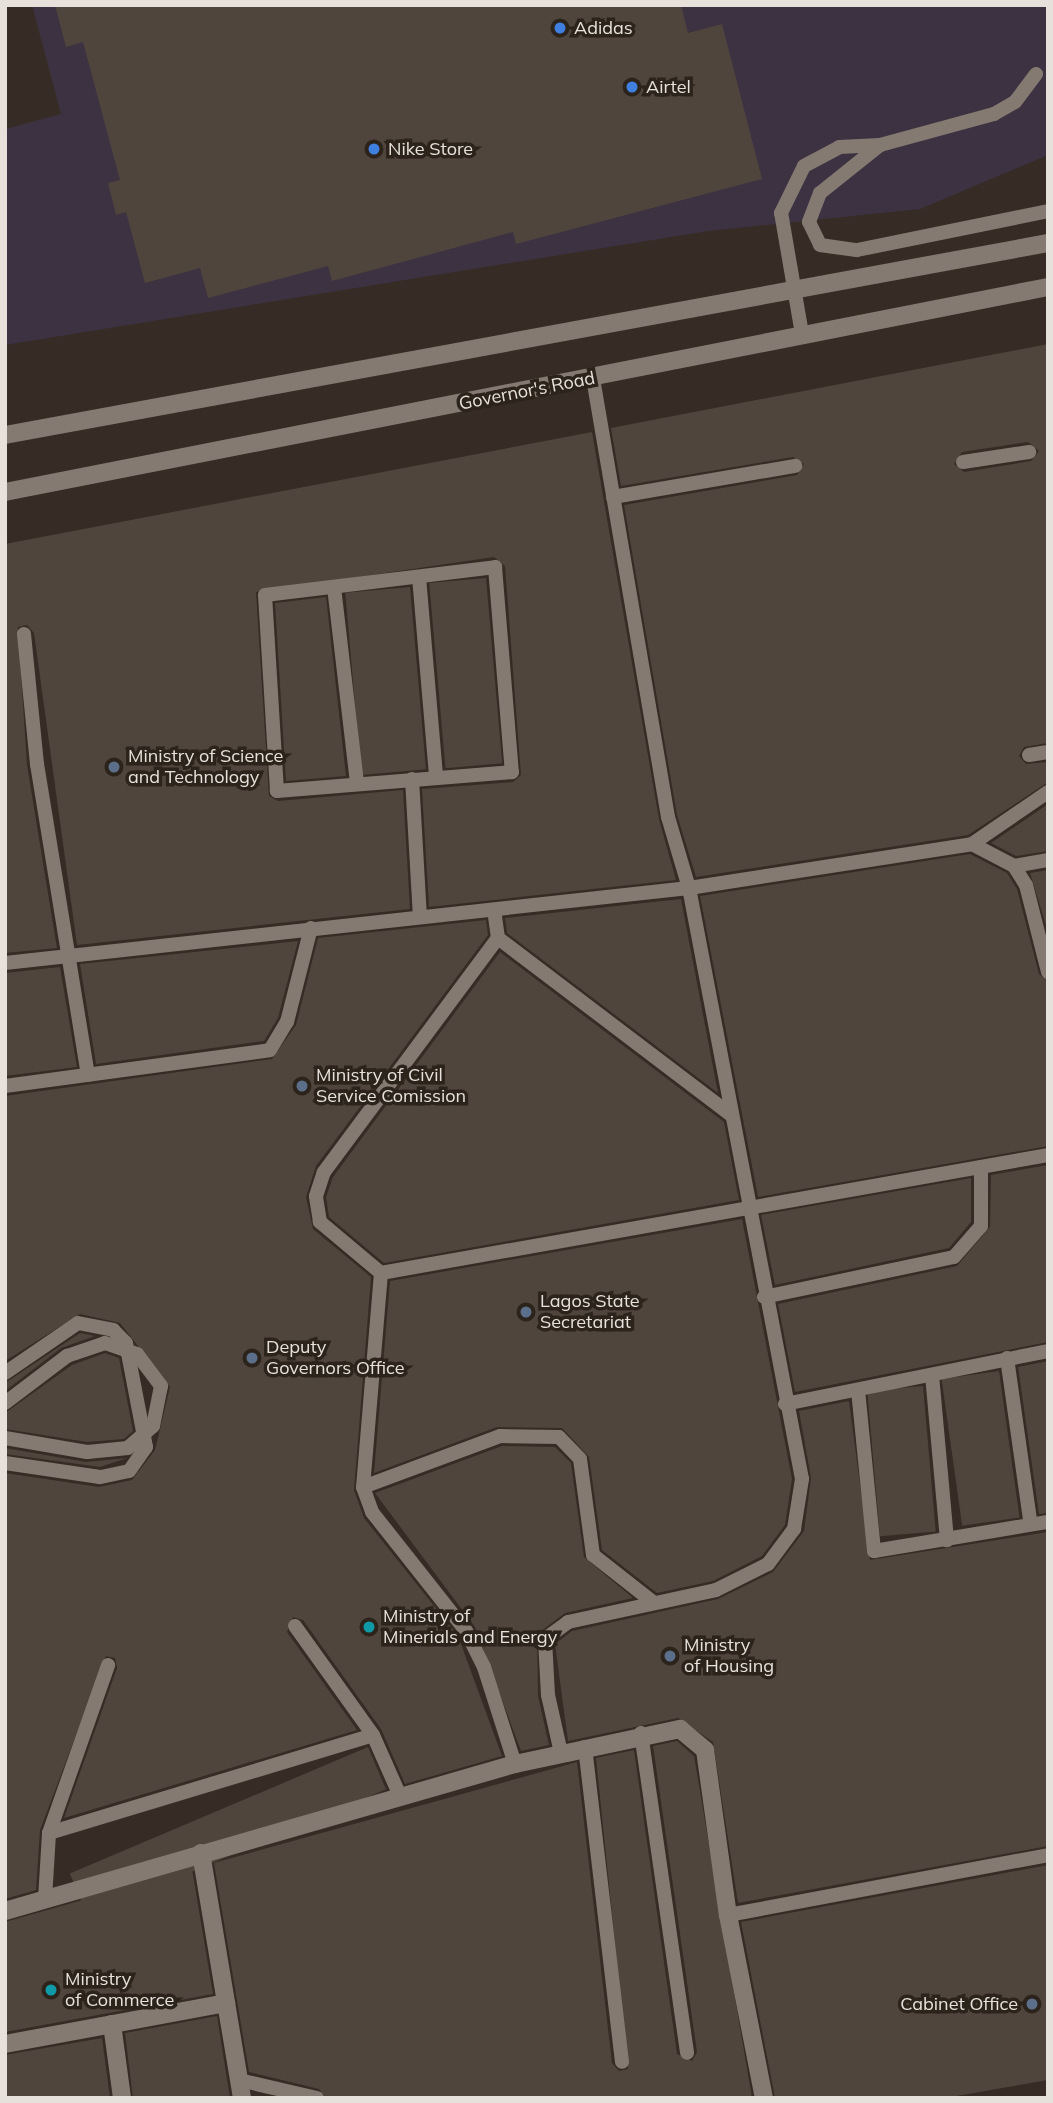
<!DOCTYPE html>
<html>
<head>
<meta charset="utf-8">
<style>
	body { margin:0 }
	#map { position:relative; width:1053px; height:2103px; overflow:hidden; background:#362c25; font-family:Mulish,sans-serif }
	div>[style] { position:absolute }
	.commercial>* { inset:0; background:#3c3241 }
	.building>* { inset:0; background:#50453d; transform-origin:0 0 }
	.service>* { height:14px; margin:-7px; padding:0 7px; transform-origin:7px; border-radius:7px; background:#857a71 }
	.minor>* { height:18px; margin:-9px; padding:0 9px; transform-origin:9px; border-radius:9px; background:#857a71 }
	.tertiary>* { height:18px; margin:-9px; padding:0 9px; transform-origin:9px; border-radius:9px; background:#857a71 }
	.dots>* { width:19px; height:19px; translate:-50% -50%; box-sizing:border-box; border:4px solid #2c231b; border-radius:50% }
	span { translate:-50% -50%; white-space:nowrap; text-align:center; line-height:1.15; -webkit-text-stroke:7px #2c231b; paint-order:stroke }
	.poi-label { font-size:18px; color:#e7e1dc }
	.left { translate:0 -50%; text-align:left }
	.right { translate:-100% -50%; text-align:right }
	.street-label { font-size:18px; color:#e7e1dc }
	.frame { position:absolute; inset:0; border:7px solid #e7e1dc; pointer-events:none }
</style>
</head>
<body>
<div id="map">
	<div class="commercial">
		<i style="clip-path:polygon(32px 5px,1048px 5px,1048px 155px,920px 209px,708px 231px,5px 345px,5px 129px,61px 114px)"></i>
	</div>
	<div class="building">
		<i style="clip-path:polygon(55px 5px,681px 5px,688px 33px,722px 24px,762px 179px,516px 244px,513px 232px,332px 281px,328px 266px,208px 298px,200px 268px,145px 283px,126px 212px,116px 215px,108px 183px,120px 180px,83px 42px,66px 47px)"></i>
		<i style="clip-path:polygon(evenodd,1048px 344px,1048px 743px,1024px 747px,1019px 756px,1026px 764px,1048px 762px,1048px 782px,968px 835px,696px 877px,677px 815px,624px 505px,797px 475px,804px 464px,793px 457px,621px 486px,611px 428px,1048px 344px,1028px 442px,1039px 451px,1031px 461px,964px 472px,954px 464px,962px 452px,1028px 442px)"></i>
		<i style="clip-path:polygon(592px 432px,659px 819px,676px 880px,429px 907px,422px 789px,513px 782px,521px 775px,505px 566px,494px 557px,256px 592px,269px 796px,278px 801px,403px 790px,410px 909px,77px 945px,34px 633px,27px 625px,18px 627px,27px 765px,57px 948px,5px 953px,5px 544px)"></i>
		<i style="left:486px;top:578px;width:186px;height:57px;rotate:85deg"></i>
		<i style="left:410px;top:587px;width:183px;height:65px;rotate:85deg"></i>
		<i style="clip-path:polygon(326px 597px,346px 776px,286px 781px,275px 603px)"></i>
		<i style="clip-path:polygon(1048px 804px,1048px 851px,1016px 856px,991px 843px)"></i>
		<i style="clip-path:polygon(970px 854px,1007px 873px,1017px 889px,1039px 974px,1048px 981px,1048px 1146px,758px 1197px,700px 896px)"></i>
		<i style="clip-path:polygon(1048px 870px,1048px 932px,1030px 873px)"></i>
		<i style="clip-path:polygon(681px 899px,718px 1093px,507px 933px,505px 918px)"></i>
		<i style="clip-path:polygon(486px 920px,488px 935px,316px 1166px,306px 1197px,313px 1229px,371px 1277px,354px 1490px,364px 1518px,458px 1636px,502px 1756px,405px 1784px,381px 1729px,303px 1620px,293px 1617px,287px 1632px,357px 1730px,64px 1818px,117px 1668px,115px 1658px,106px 1656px,40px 1830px,36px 1890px,5px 1899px,5px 1473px,99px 1487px,132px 1480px,155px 1450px,170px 1387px,120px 1323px,80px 1314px,5px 1361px,5px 1096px,272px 1059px,296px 1025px,318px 938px)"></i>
		<i style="clip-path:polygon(298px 941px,278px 1018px,264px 1041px,96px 1064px,80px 964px)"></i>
		<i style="clip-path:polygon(500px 952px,724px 1122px,739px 1200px,384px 1263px,329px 1217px,326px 1197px,333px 1177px)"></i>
		<i style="clip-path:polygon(60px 967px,77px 1067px,5px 1076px,5px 973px)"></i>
		<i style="clip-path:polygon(1048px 1165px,1048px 1342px,795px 1392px,778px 1304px,957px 1266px,990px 1227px,991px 1175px)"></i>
		<i style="clip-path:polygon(971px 1178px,971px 1222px,949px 1248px,775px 1285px,761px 1215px)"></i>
		<i style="clip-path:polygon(742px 1219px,792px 1479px,785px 1525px,762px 1556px,713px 1581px,657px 1593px,602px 1550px,589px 1457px,562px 1428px,497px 1427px,374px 1473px,390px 1281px)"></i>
		<i style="clip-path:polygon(80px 1333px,95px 1336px,61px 1348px,5px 1391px,5px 1383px)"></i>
		<i style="clip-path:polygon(105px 1353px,119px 1358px,133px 1431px,124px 1439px,87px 1442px,5px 1429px,5px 1413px,72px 1365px)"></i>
		<i style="clip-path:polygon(1048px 1361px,1048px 1513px,1039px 1514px,1018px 1367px)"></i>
		<i style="left:999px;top:1371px;width:148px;height:58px;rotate:82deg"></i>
		<i style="left:923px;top:1386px;width:146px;height:56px;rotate:85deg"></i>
		<i style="clip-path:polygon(849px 1401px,870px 1560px,1048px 1532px,1048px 1846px,738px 1903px,713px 1742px,678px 1718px,568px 1741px,555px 1644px,572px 1631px,718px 1599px,773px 1572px,804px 1531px,811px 1478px,799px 1411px)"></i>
		<i style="clip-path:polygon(502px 1446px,555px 1447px,571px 1463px,584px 1557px,633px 1598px,565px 1613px,537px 1634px,538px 1696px,549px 1745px,521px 1751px,475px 1627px,375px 1493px)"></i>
		<i style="clip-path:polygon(5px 1448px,86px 1462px,127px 1458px,100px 1467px,5px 1454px)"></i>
		<i style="clip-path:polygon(677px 1741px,694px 1756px,752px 2098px,326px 2098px,319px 2089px,249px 2072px,214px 1863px,577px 1762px,612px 2063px,619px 2071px,628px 2069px,596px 1758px,634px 1750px,677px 2054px,692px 2061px,697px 2052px,653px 1746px)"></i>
		<i style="left:368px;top:1747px;width:46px;height:324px;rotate:67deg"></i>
		<i style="clip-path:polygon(1048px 1865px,1048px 2080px,945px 2098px,775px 2098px,741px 1922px)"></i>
		<i style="clip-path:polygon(192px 1869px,213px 1994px,5px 2032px,5px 1922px)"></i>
		<i style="clip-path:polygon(217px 2016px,230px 2098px,133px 2098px,125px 2033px)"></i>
		<i style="clip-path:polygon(102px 2038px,110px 2098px,5px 2098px,5px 2055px)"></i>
	</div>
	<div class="service">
		<i style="left:880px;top:145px;width:77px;rotate:141.3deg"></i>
		<i style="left:820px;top:193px;width:31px;rotate:111deg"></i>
		<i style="left:809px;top:222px;width:25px;rotate:64deg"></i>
		<i style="left:820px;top:245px;width:37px;rotate:8deg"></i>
		<i style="left:857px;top:250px;width:195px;rotate:-11.5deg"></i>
		<i style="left:802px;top:334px;width:123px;rotate:-99.8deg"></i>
		<i style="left:781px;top:213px;width:52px;rotate:-63.9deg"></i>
		<i style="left:804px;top:166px;width:40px;rotate:-28deg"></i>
		<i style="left:839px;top:147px;width:41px;rotate:-2.8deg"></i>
		<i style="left:880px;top:145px;width:118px;rotate:-15.2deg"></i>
		<i style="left:994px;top:114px;width:24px;rotate:-30deg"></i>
		<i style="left:1015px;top:102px;width:35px;rotate:-53deg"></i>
		<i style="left:963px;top:462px;width:67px;rotate:-8.6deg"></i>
		<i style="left:613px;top:497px;width:185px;rotate:-9.7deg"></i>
		<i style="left:495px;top:567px;width:206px;rotate:85.3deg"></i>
		<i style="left:512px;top:772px;width:236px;rotate:175.4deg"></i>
		<i style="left:277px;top:791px;width:196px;rotate:-93.5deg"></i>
		<i style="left:265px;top:595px;width:232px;rotate:-6.9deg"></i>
		<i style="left:419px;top:577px;width:201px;rotate:85.1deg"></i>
		<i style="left:334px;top:587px;width:198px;rotate:83.3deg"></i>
		<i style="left:24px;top:634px;width:131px;rotate:84.3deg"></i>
		<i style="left:37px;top:764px;width:315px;rotate:80.7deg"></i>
		<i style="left:1029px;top:755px;width:19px;rotate:-9deg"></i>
		<i style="left:412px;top:779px;width:138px;rotate:86.7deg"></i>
		<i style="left:972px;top:844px;width:92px;rotate:-34.4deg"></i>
		<i style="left:1014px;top:866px;width:35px;rotate:-10deg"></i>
		<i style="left:498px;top:938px;width:293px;rotate:37.2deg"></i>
		<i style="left:5px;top:963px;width:688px;rotate:-6.26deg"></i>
		<i style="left:689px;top:888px;width:286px;rotate:-8.8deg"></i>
		<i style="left:972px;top:844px;width:47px;rotate:27.6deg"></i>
		<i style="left:1014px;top:866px;width:22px;rotate:58deg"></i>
		<i style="left:1026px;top:885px;width:90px;rotate:75.8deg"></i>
		<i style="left:5px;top:1086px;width:267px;rotate:-7.7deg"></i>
		<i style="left:270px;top:1050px;width:33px;rotate:-59deg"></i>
		<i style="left:287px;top:1022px;width:97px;rotate:-75.7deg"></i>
		<i style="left:381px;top:1273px;width:677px;rotate:-10.03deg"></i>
		<i style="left:381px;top:1273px;width:215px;rotate:94.8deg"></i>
		<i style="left:363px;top:1487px;width:27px;rotate:70deg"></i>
		<i style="left:372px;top:1512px;width:152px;rotate:51.7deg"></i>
		<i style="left:466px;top:1631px;width:40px;rotate:63.4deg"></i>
		<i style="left:484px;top:1667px;width:102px;rotate:72.3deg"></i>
		<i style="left:381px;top:1273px;width:80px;rotate:-140.1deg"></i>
		<i style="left:320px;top:1222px;width:26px;rotate:-99deg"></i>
		<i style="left:316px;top:1196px;width:25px;rotate:-72deg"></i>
		<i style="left:324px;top:1172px;width:292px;rotate:-53.4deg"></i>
		<i style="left:498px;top:938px;width:28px;rotate:-98deg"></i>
		<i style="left:764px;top:1297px;width:194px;rotate:-11.9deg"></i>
		<i style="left:954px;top:1257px;width:41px;rotate:-48.9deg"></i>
		<i style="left:981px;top:1226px;width:59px;rotate:-90deg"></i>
		<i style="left:1007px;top:1358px;width:164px;rotate:81.9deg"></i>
		<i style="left:5px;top:1373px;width:88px;rotate:-34.4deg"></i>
		<i style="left:78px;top:1323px;width:36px;rotate:11deg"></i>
		<i style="left:113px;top:1330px;width:18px;rotate:45deg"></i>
		<i style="left:126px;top:1343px;width:106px;rotate:79.1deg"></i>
		<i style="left:146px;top:1447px;width:29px;rotate:125deg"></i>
		<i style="left:129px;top:1471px;width:30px;rotate:168deg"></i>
		<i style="left:100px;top:1477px;width:96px;rotate:-171.6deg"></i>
		<i style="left:932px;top:1375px;width:166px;rotate:84.8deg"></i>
		<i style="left:858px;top:1390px;width:162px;rotate:84.3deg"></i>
		<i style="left:874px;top:1551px;width:176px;rotate:-9.5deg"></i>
		<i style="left:5px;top:1403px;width:78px;rotate:-37.2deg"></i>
		<i style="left:67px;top:1356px;width:40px;rotate:-18.9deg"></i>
		<i style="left:105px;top:1343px;width:34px;rotate:19deg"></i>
		<i style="left:137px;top:1354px;width:40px;rotate:53deg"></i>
		<i style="left:161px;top:1386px;width:41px;rotate:101.3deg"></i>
		<i style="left:153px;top:1426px;width:33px;rotate:139deg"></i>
		<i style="left:128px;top:1448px;width:41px;rotate:174.4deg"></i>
		<i style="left:87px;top:1452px;width:83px;rotate:-170.3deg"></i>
		<i style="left:785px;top:1404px;width:268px;rotate:-11.4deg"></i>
		<i style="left:363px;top:1487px;width:146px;rotate:-20.4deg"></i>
		<i style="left:500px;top:1436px;width:59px;rotate:1deg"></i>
		<i style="left:559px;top:1437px;width:30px;rotate:46deg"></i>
		<i style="left:580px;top:1459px;width:97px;rotate:82.3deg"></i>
		<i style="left:593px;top:1555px;width:76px;rotate:38.1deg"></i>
		<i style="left:295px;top:1626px;width:134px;rotate:54.4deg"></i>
		<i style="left:373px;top:1735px;width:67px;rotate:66.1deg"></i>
		<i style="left:641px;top:1733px;width:323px;rotate:81.8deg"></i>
		<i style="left:585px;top:1747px;width:317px;rotate:83.3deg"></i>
		<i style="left:561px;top:1753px;width:59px;rotate:-102.6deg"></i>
		<i style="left:548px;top:1695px;width:56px;rotate:-93.1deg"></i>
		<i style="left:545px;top:1639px;width:29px;rotate:-36deg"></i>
		<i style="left:568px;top:1622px;width:151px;rotate:-12.2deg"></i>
		<i style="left:716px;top:1590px;width:58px;rotate:-26.6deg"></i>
		<i style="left:768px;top:1564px;width:44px;rotate:-53.4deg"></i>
		<i style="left:794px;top:1529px;width:51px;rotate:-80.9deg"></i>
		<i style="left:802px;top:1479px;width:602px;rotate:-100.82deg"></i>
		<i style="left:689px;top:888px;width:74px;rotate:-106.5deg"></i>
		<i style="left:668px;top:817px;width:444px;rotate:-99.7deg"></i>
		<i style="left:49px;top:1833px;width:338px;rotate:-16.8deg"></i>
		<i style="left:45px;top:1899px;width:66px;rotate:-86.5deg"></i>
		<i style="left:49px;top:1833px;width:178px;rotate:-70.6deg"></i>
		<i style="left:728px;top:1915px;width:326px;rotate:-10.6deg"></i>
		<i style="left:239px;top:2080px;width:80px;rotate:13deg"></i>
	</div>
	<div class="minor">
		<i style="left:201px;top:1853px;width:248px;rotate:80.5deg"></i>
		<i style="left:5px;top:1911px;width:531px;rotate:-16.08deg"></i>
		<i style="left:515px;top:1764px;width:169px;rotate:-12deg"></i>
		<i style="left:680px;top:1729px;width:33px;rotate:40deg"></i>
		<i style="left:705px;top:1750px;width:167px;rotate:82.1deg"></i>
		<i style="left:728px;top:1915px;width:187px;rotate:78.9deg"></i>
		<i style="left:112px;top:2024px;width:75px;rotate:82.3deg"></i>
		<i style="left:5px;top:2044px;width:225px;rotate:-10.5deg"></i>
	</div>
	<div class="tertiary">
		<i style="left:5px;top:435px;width:1061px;rotate:-10.43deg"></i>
		<i style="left:5px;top:492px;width:1063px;rotate:-11.12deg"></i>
	</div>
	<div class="dots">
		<i style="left:560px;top:28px;background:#3f7fe0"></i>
		<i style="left:632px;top:87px;background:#3f7fe0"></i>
		<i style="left:374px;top:149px;background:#3f7fe0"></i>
		<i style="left:114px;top:767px;background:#5c6f8a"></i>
		<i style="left:302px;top:1086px;background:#5c6f8a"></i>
		<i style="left:526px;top:1312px;background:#5c6f8a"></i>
		<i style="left:252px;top:1358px;background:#5c6f8a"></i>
		<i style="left:369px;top:1627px;background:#0f9aa8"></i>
		<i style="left:670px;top:1656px;background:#5c6f8a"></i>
		<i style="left:51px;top:1990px;background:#0f9aa8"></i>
		<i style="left:1032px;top:2004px;background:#5c6f8a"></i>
	</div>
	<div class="poi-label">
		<span class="left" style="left:574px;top:28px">Adidas</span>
		<span class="left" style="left:646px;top:87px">Airtel</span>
		<span class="left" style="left:388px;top:149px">Nike Store</span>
		<span class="left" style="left:128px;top:767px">Ministry of Science<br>and Technology</span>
		<span class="left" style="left:316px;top:1086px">Ministry of Civil<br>Service Comission</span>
		<span class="left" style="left:540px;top:1312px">Lagos State<br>Secretariat</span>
		<span class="left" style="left:266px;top:1358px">Deputy<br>Governors Office</span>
		<span class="left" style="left:383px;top:1627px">Ministry of<br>Minerials and Energy</span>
		<span class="left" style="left:684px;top:1656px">Ministry<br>of Housing</span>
		<span class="left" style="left:65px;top:1990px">Ministry<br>of Commerce</span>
		<span class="right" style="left:1018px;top:2004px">Cabinet Office</span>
	</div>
	<div class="street-label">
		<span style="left:527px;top:391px;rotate:-11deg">Governor's Road</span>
	</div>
	<div class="frame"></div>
</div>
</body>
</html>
